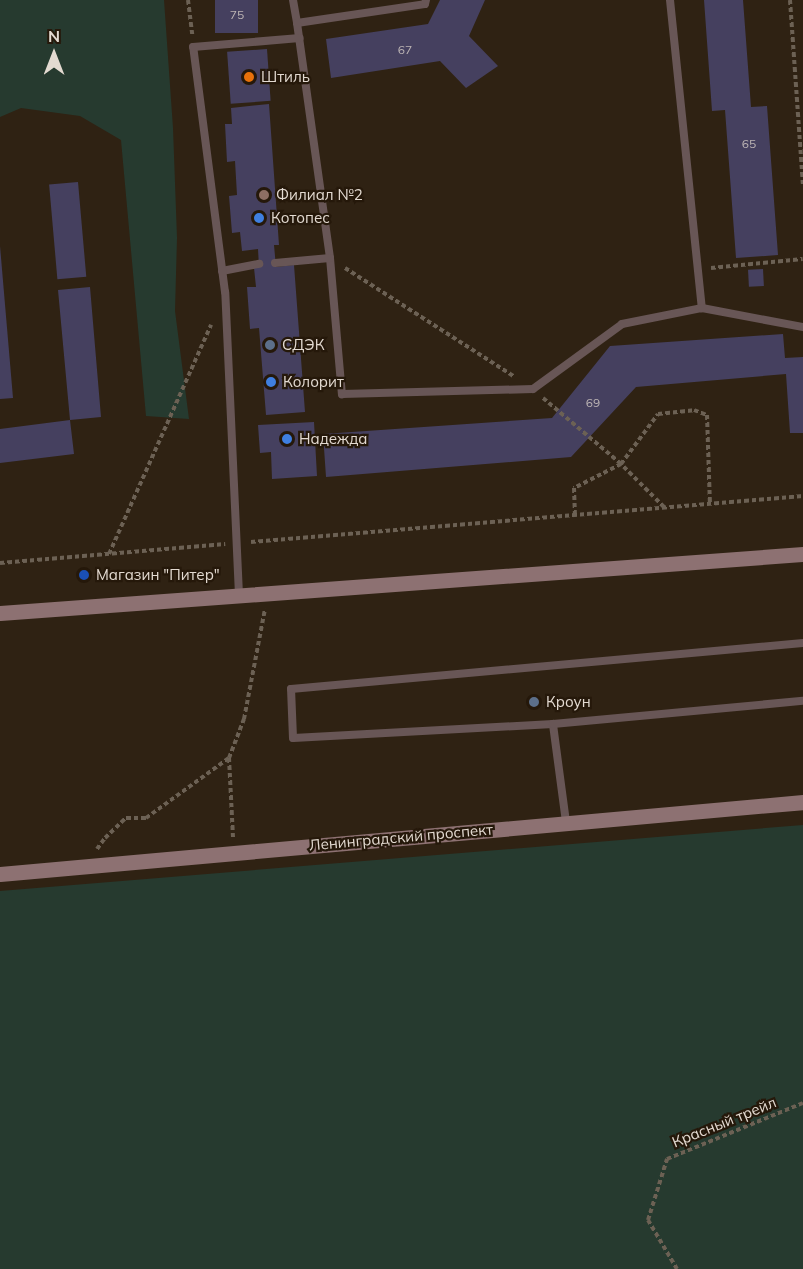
<!DOCTYPE html>
<html>
<head>
<meta charset="utf-8">
<style>
	body { margin:0 }
	#map { position:relative; width:803px; height:1269px; overflow:hidden; background:#2f2213; font-family:Mulish,sans-serif }
	div>[style] { position:absolute }
	.green>* { inset:0; background:#263a2f }
	.building>* { inset:0; background:#45405f; transform-origin:0 0 }
	.path>* { height:4px; margin-top:-2px; transform-origin:0; background:repeating-linear-gradient(90deg,#6c6154 0 4.5px,transparent 0 7.5px) }
	.service>* { height:8px; margin:-4px; padding:0 4px; transform-origin:4px; border-radius:4px; background:#685656 }
	.secondary>* { height:15px; margin:-7.5px; padding:0 7.5px; transform-origin:7.5px; border-radius:7.5px; background:#8d7172 }
	.dots>* { width:16px; height:16px; translate:-50% -50%; box-sizing:border-box; border:3px solid #25180a; border-radius:50% }
	span { translate:-50% -50%; white-space:nowrap; text-align:center; line-height:1.15; -webkit-text-stroke:4.5px #25180a; paint-order:stroke }
	.number-label { font-size:12px; color:#bcb4b4 }
	.number-label span { -webkit-text-stroke-width:0 }
	.poi-label { font-size:15px; color:#e3dad1 }
	.left { translate:0 -50%; text-align:left }
	.street-label { font-size:15px; color:#e3dad1 }
	.north { position:absolute; left:24px; top:24px; width:60px; height:60px; -webkit-text-stroke:4px #25180a; paint-order:stroke; rotate:0deg; font-size:16px; font-weight:700; line-height:24px; text-align:center; color:#e3dad1 }
	.north::after { content:''; display:block; margin:auto; width:21px; height:27px; background:#e3dad1; clip-path:polygon(50% 0,100% 100%,50% 72%,0 100%) }
</style>
</head>
<body>
<div id="map">
	<div class="green">
		<i style="clip-path:polygon(0 0,164px 0,173px 128px,177px 238px,175px 311px,189px 419px,146px 416px,121px 140px,80px 116px,21px 108px,0 117px)"></i>
		<i style="clip-path:polygon(803px 825px,803px 1269px,0 1269px,0 891px)"></i>
	</div>
	<div class="building">
		<i style="left:215px;top:0;width:43px;height:33px"></i>
		<i style="clip-path:polygon(440px 0,485px 0,469px 36px,498px 66px,466px 88px,440px 61px,331px 78px,326px 39px,428px 24px)"></i>
		<i style="clip-path:polygon(704px 0,743px 0,751px 107px,767px 106px,778px 255px,736px 258px,725px 110px,712px 111px)"></i>
		<i style="left:267px;top:49px;width:52px;height:40px;rotate:86deg"></i>
		<i style="clip-path:polygon(269px 104px,279px 245px,274px 245px,276px 267px,294px 265px,305px 412px,266px 415px,259px 328px,250px 329px,247px 287px,256px 287px,254px 268px,259px 267px,258px 249px,242px 251px,240px 232px,232px 233px,229px 196px,237px 195px,235px 161px,227px 162px,225px 124px,232px 124px,231px 108px)"></i>
		<i style="left:78px;top:182px;width:95px;height:29px;rotate:85deg"></i>
		<i style="clip-path:polygon(0 246px,13px 398px,0 399px)"></i>
		<i style="left:763px;top:269px;width:17px;height:15px;rotate:87deg"></i>
		<i style="clip-path:polygon(90px 287px,101px 417px,70px 420px,74px 454px,0 463px,0 429px,70px 420px,58px 290px)"></i>
		<i style="clip-path:polygon(783px 334px,785px 358px,803px 357px,803px 433px,790px 433px,786px 374px,636px 387px,571px 457px,326px 477px,323px 434px,552px 418px,610px 346px)"></i>
		<i style="clip-path:polygon(314px 422px,317px 476px,272px 479px,271px 452px,260px 453px,258px 425px)"></i>
	</div>
	<div class="path">
		<i style="left:188px;top:0;width:35px;rotate:83deg"></i>
		<i style="left:790px;top:0;width:186px;rotate:86deg"></i>
		<i style="left:345px;top:268px;width:200px;rotate:32.7deg"></i>
		<i style="left:711px;top:268px;width:92px;rotate:-5.6deg"></i>
		<i style="left:543px;top:398px;width:102px;rotate:40.2deg"></i>
		<i style="left:621px;top:464px;width:53px;rotate:152.9deg"></i>
		<i style="left:574px;top:488px;width:27px;rotate:88deg"></i>
		<i style="left:664px;top:507px;width:61px;rotate:-135deg"></i>
		<i style="left:621px;top:464px;width:62px;rotate:-53.5deg"></i>
		<i style="left:658px;top:414px;width:36px;rotate:-6deg"></i>
		<i style="left:694px;top:410px;width:14px;rotate:21deg"></i>
		<i style="left:707px;top:415px;width:89px;rotate:88.1deg"></i>
		<i style="left:251px;top:542px;width:554px;rotate:-4.76deg"></i>
		<i style="left:109px;top:554px;width:251px;rotate:-66deg"></i>
		<i style="left:0;top:563px;width:226px;rotate:-4.8deg"></i>
		<i style="left:229px;top:758px;width:80px;rotate:87.1deg"></i>
		<i style="left:97px;top:849px;width:14px;rotate:-54deg"></i>
		<i style="left:105px;top:838px;width:29px;rotate:-44deg"></i>
		<i style="left:126px;top:818px;width:20px"></i>
		<i style="left:146px;top:818px;width:102px;rotate:-35.9deg"></i>
		<i style="left:229px;top:758px;width:42px;rotate:-69deg"></i>
		<i style="left:244px;top:719px;width:112px;rotate:-79.2deg"></i>
		<i style="left:677px;top:1269px;width:57px;rotate:-120.6deg"></i>
		<i style="left:648px;top:1220px;width:64px;rotate:-72.7deg"></i>
		<i style="left:667px;top:1159px;width:147px;rotate:-22.4deg"></i>
	</div>
	<div class="service">
		<i style="left:293px;top:0;width:23px;rotate:80deg"></i>
		<i style="left:297px;top:23px;width:129px;rotate:-8.4deg"></i>
		<i style="left:425px;top:4px;width:4px;rotate:-76deg"></i>
		<i style="left:670px;top:0;width:310px;rotate:84.1deg"></i>
		<i style="left:297px;top:23px;width:237px;rotate:82deg"></i>
		<i style="left:330px;top:258px;width:137px;rotate:85deg"></i>
		<i style="left:342px;top:394px;width:191px;rotate:-1.5deg"></i>
		<i style="left:533px;top:389px;width:110px;rotate:-36.1deg"></i>
		<i style="left:622px;top:324px;width:82px;rotate:-11.3deg"></i>
		<i style="left:702px;top:308px;width:103px;rotate:10.7deg"></i>
		<i style="left:275px;top:263px;width:55px;rotate:-5.2deg"></i>
		<i style="left:222px;top:271px;width:38px;rotate:-11deg"></i>
		<i style="left:239px;top:595px;width:303px;rotate:-92.6deg"></i>
		<i style="left:225px;top:292px;width:247px;rotate:-97.4deg"></i>
		<i style="left:193px;top:47px;width:107px;rotate:-4.8deg"></i>
		<i style="left:553px;top:724px;width:260px;rotate:176.9deg"></i>
		<i style="left:293px;top:738px;width:49px;rotate:-92.3deg"></i>
		<i style="left:291px;top:689px;width:514px;rotate:-5.13deg"></i>
		<i style="left:566px;top:822px;width:99px;rotate:-97.6deg"></i>
		<i style="left:553px;top:724px;width:251px;rotate:-5.3deg"></i>
	</div>
	<div class="secondary">
		<i style="left:0;top:613px;width:805px;rotate:-4.2deg"></i>
		<i style="left:0;top:874px;width:806px;rotate:-5.12deg"></i>
	</div>
	<div class="dots">
		<i style="left:249px;top:77px;background:#e8710a"></i>
		<i style="left:264px;top:195px;background:#8d6e63"></i>
		<i style="left:259px;top:218px;background:#3f7fe0"></i>
		<i style="left:270px;top:345px;background:#5c6f8a"></i>
		<i style="left:271px;top:382px;background:#3f7fe0"></i>
		<i style="left:287px;top:439px;background:#3f7fe0"></i>
		<i style="left:84px;top:575px;background:#1a4fb4"></i>
		<i style="left:534px;top:702px;background:#5c6f8a"></i>
	</div>
	<div class="number-label">
		<span style="left:237px;top:15px">75</span>
		<span style="left:405px;top:50px">67</span>
		<span style="left:749px;top:144px">65</span>
		<span style="left:593px;top:403px">69</span>
	</div>
	<div class="poi-label">
		<span class="left" style="left:261px;top:77px">Штиль</span>
		<span class="left" style="left:276px;top:195px">Филиал №2</span>
		<span class="left" style="left:271px;top:218px">Котопес</span>
		<span class="left" style="left:282px;top:345px">СДЭК</span>
		<span class="left" style="left:283px;top:382px">Колорит</span>
		<span class="left" style="left:299px;top:439px">Надежда</span>
		<span class="left" style="left:96px;top:575px">Магазин "Питер"</span>
		<span class="left" style="left:546px;top:702px">Кроун</span>
	</div>
	<div class="street-label">
		<span style="left:401px;top:837px;rotate:-5deg">Ленинградский проспект</span>
		<span style="left:724px;top:1122px;rotate:-22deg">Красный трейл</span>
	</div>
	<div class="north">N</div>
</div>
</body>
</html>
